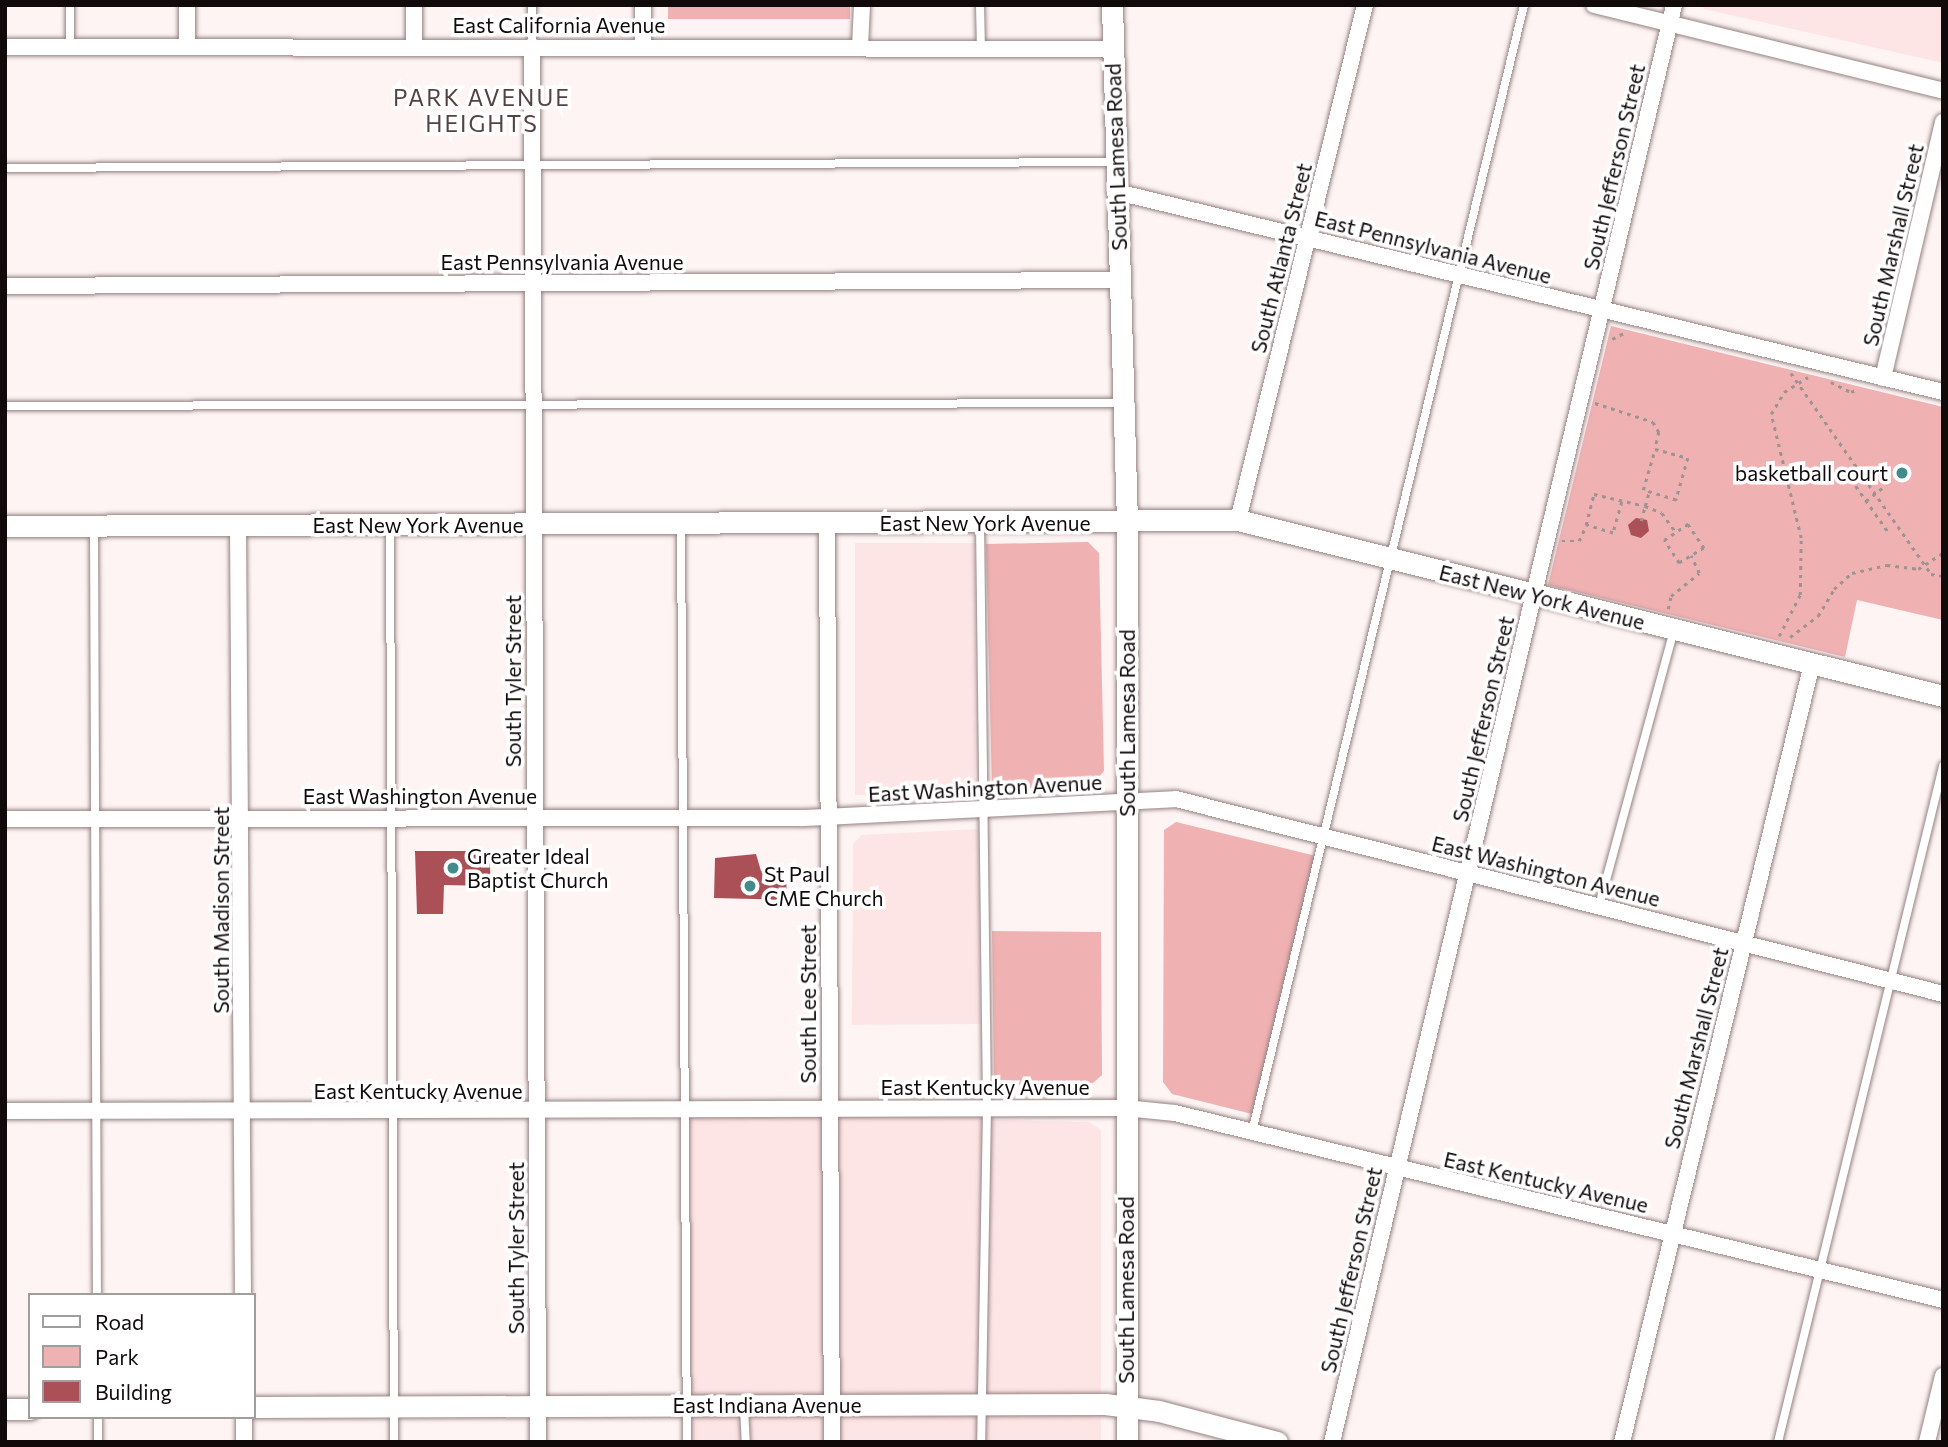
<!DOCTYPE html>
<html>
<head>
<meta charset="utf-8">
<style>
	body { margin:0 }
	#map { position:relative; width:1948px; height:1447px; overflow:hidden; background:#fef4f4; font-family:Commissioner,sans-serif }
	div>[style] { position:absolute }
	.built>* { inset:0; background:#fee5e5; transform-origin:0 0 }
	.green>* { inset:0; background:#efb1b2; transform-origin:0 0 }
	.building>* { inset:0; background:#ab5056 }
	.path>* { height:2.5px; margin-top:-1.25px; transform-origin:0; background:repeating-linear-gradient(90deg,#9c9393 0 3.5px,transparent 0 8.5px) }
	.roads { filter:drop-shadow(0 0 2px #958181) drop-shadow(0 0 2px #958181) }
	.lane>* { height:8px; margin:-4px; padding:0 4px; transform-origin:4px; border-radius:4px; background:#fff }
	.street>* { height:16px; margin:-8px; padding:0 8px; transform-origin:8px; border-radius:8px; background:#fff }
	.secondary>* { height:21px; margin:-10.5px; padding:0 10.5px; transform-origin:10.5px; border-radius:10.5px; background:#fff }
	.dots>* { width:19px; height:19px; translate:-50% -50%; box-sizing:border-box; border:4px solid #fff; border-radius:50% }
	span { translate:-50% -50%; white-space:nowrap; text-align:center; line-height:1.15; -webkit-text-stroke:7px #fff; paint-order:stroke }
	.street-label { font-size:21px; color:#110a0a }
	.poi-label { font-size:21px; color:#110a0a }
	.right { translate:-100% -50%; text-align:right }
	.left { translate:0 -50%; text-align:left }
	.neighbourhood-label { font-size:23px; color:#544242; letter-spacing:2px }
	.frame { position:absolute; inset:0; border:7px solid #110a0a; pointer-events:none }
	.legend { position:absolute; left:28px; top:1293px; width:228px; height:126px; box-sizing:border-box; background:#fff; border:2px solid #a09d9d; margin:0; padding:9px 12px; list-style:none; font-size:21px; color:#110a0a }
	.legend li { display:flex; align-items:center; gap:14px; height:35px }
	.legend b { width:35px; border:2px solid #a09d9d }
</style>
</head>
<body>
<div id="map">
	<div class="built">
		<i style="clip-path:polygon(1702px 5px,1943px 5px,1943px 63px,1704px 9px)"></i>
		<i style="left:855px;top:543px;width:120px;height:252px"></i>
		<i style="clip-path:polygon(978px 829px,980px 1024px,852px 1025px,853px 844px,862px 835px)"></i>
		<i style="clip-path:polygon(977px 1110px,995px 1120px,1089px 1122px,1101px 1130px,1101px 1442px,684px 1442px,683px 1111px)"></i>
	</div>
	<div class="green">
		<i style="left:668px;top:5px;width:182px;height:14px"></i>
		<i style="clip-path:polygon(1611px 326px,1943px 407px,1943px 620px,1857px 600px,1845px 657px,1548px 585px)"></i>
		<i style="clip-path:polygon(1088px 542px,1099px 553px,1104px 771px,1093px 784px,992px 791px,986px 544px)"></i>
		<i style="clip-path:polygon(1176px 822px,1316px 856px,1252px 1114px,1172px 1094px,1163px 1082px,1164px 830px)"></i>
		<i style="clip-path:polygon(992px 931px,1101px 932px,1102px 1075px,1093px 1083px,994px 1085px)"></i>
	</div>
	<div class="building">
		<i style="clip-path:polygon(1636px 518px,1647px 520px,1649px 531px,1641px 538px,1631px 535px,1628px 525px)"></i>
		<i style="clip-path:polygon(415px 851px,489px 851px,491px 886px,444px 885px,443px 914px,417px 914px)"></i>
		<i style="clip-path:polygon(756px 854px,761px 871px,786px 875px,787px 900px,714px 898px,715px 858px)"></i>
	</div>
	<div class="path">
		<i style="left:1612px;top:339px;width:13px;rotate:-27deg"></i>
		<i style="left:1791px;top:373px;width:245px;rotate:55.1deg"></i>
		<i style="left:1931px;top:574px;width:12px;rotate:9deg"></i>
		<i style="left:1831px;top:382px;width:22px;rotate:27deg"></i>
		<i style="left:1851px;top:392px;width:8px;rotate:-23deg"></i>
		<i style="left:1595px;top:403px;width:61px;rotate:18.1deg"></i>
		<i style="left:1653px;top:422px;width:12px;rotate:59deg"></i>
		<i style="left:1659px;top:432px;width:17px;rotate:103deg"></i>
		<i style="left:1655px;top:449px;width:34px;rotate:15deg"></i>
		<i style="left:1688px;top:458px;width:44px;rotate:105.9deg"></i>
		<i style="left:1676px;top:500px;width:34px;rotate:-163deg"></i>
		<i style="left:1643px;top:490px;width:43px;rotate:-73.7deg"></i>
		<i style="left:1851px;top:479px;width:66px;rotate:54.9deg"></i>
		<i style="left:1866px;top:501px;width:26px;rotate:-39deg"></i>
		<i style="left:1622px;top:502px;width:32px;rotate:106deg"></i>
		<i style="left:1613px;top:533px;width:28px;rotate:-163deg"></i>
		<i style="left:1586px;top:525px;width:32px;rotate:-76deg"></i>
		<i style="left:1594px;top:494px;width:52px;rotate:13.2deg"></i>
		<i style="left:1645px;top:506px;width:15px;rotate:-74deg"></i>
		<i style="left:1641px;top:521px;width:16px;rotate:-75deg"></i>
		<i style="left:1645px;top:506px;width:18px;rotate:22deg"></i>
		<i style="left:1662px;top:513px;width:24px;rotate:54deg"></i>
		<i style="left:1688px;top:524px;width:29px;rotate:56deg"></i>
		<i style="left:1704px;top:548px;width:29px;rotate:149deg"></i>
		<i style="left:1679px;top:563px;width:27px;rotate:-123deg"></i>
		<i style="left:1664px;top:540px;width:29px;rotate:-34deg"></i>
		<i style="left:1562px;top:541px;width:17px"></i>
		<i style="left:1579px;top:541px;width:17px;rotate:-66deg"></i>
		<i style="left:1668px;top:609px;width:13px;rotate:-77deg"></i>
		<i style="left:1671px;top:596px;width:36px;rotate:-39deg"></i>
		<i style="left:1699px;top:573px;width:19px;rotate:-115deg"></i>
		<i style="left:1779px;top:636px;width:46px;rotate:-62.9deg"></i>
		<i style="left:1800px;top:595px;width:57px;rotate:-89deg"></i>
		<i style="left:1801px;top:538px;width:128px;rotate:-103.6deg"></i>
		<i style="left:1771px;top:414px;width:26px;rotate:-59deg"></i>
		<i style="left:1784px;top:392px;width:28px;rotate:-32deg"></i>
		<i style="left:1790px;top:637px;width:35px;rotate:-37deg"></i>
		<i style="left:1818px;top:616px;width:31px;rotate:-59deg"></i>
		<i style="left:1834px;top:589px;width:24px;rotate:-42deg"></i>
		<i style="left:1852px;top:573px;width:36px;rotate:-13deg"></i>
		<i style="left:1887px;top:565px;width:31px;rotate:7deg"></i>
		<i style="left:1918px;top:569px;width:30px;rotate:-33deg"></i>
	</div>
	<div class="roads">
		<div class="lane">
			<i style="left:532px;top:5px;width:41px;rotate:90deg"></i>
			<i style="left:980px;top:5px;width:43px;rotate:88.7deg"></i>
			<i style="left:70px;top:47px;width:42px;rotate:-90deg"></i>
			<i style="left:5px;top:168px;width:1110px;rotate:-0.31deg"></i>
			<i style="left:5px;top:406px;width:1118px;rotate:-0.15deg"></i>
			<i style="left:980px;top:523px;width:585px;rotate:89.31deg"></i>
			<i style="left:987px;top:1108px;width:334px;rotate:91deg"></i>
			<i style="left:681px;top:524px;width:918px;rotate:89.63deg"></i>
			<i style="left:390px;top:525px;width:917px;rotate:89.75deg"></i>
			<i style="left:94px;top:526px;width:769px;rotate:89.78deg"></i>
			<i style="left:1599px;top:906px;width:287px;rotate:-74.8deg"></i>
			<i style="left:1252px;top:1132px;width:1159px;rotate:-76.43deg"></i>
			<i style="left:744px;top:1408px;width:34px;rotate:87deg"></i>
			<i style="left:98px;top:1417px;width:25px;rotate:90deg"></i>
			<i style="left:1778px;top:1442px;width:696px;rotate:-76.28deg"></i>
		</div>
		<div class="street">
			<i style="left:187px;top:5px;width:42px;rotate:90deg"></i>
			<i style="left:414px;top:5px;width:41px;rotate:90deg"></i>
			<i style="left:643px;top:5px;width:41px;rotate:90deg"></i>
			<i style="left:1594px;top:5px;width:359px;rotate:13.8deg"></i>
			<i style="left:532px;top:46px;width:1396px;rotate:89.75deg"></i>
			<i style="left:5px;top:47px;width:1108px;rotate:0.1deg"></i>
			<i style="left:860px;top:47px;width:42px;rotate:-87.3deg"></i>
			<i style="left:1117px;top:192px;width:850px;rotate:13.61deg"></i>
			<i style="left:5px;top:286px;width:1115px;rotate:-0.31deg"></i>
			<i style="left:1883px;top:378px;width:263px;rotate:-76.8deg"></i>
			<i style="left:1238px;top:520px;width:530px;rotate:-76.15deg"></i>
			<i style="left:827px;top:523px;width:919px;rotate:89.69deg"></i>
			<i style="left:238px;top:525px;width:770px;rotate:89.63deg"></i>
			<i style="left:5px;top:819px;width:798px;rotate:-0.07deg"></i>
			<i style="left:803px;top:818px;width:373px;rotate:-2.9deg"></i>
			<i style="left:1176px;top:799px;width:791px;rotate:14.26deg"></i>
			<i style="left:5px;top:1111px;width:1120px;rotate:-0.15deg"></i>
			<i style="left:1125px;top:1108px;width:50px;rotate:5.7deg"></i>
			<i style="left:1175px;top:1113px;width:790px;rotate:13.68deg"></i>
			<i style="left:244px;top:1442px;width:25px;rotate:-90deg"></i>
			<i style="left:1332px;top:1442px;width:1477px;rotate:-76.61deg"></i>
			<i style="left:1622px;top:1442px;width:801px;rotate:-76.28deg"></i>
			<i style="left:1927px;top:1442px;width:68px;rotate:-76.4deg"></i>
		</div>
		<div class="secondary">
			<i style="left:1112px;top:5px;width:517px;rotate:88.34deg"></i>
			<i style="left:1127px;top:522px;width:920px;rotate:90deg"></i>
			<i style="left:5px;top:526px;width:1233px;rotate:-0.28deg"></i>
			<i style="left:1238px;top:520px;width:727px;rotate:14.02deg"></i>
			<i style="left:254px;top:1407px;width:851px;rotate:-0.2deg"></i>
			<i style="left:1105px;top:1404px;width:54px;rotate:7.4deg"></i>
			<i style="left:1159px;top:1411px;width:122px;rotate:14.7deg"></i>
			<i style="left:5px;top:1409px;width:25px"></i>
		</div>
	</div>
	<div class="dots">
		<i style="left:1902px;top:473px;background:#438b8a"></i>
		<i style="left:453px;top:868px;background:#438b8a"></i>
		<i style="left:750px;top:886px;background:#438b8a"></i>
	</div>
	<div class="street-label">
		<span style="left:559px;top:25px">East California Avenue</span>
		<span style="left:1116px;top:157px;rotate:-92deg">South Lamesa Road</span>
		<span style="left:1614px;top:167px;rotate:-77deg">South Jefferson Street</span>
		<span style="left:1893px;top:245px;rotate:-77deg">South Marshall Street</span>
		<span style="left:1433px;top:247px;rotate:14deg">East Pennsylvania Avenue</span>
		<span style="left:1281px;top:258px;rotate:-76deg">South Atlanta Street</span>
		<span style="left:562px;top:262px">East Pennsylvania Avenue</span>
		<span style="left:985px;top:523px">East New York Avenue</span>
		<span style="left:418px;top:525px">East New York Avenue</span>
		<span style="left:1542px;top:597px;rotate:14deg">East New York Avenue</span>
		<span style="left:513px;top:681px;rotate:-90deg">South Tyler Street</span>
		<span style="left:1483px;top:719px;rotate:-77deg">South Jefferson Street</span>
		<span style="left:1127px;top:723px;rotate:-90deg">South Lamesa Road</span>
		<span style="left:985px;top:788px;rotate:-3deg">East Washington Avenue</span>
		<span style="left:420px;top:796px">East Washington Avenue</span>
		<span style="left:1546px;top:871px;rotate:14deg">East Washington Avenue</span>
		<span style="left:221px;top:910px;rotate:-90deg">South Madison Street</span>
		<span style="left:808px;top:1004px;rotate:-90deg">South Lee Street</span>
		<span style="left:1696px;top:1048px;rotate:-76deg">South Marshall Street</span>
		<span style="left:985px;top:1087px">East Kentucky Avenue</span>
		<span style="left:418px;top:1091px">East Kentucky Avenue</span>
		<span style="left:1546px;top:1182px;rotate:13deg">East Kentucky Avenue</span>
		<span style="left:516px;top:1248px;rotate:-90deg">South Tyler Street</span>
		<span style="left:1351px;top:1270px;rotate:-77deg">South Jefferson Street</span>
		<span style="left:1126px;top:1290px;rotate:-90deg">South Lamesa Road</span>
		<span style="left:767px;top:1405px">East Indiana Avenue</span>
	</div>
	<div class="poi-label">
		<span class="right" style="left:1888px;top:473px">basketball court</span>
		<span class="left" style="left:467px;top:868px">Greater Ideal<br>Baptist Church</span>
		<span class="left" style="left:764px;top:886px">St Paul<br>CME Church</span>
	</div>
	<div class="neighbourhood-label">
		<span style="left:482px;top:110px">PARK AVENUE<br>HEIGHTS</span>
	</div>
	<div class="frame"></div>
	<ul class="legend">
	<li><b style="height:9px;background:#fff"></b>Road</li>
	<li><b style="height:19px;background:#efb1b2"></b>Park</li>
	<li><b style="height:19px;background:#ab5056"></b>Building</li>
	</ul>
</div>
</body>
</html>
